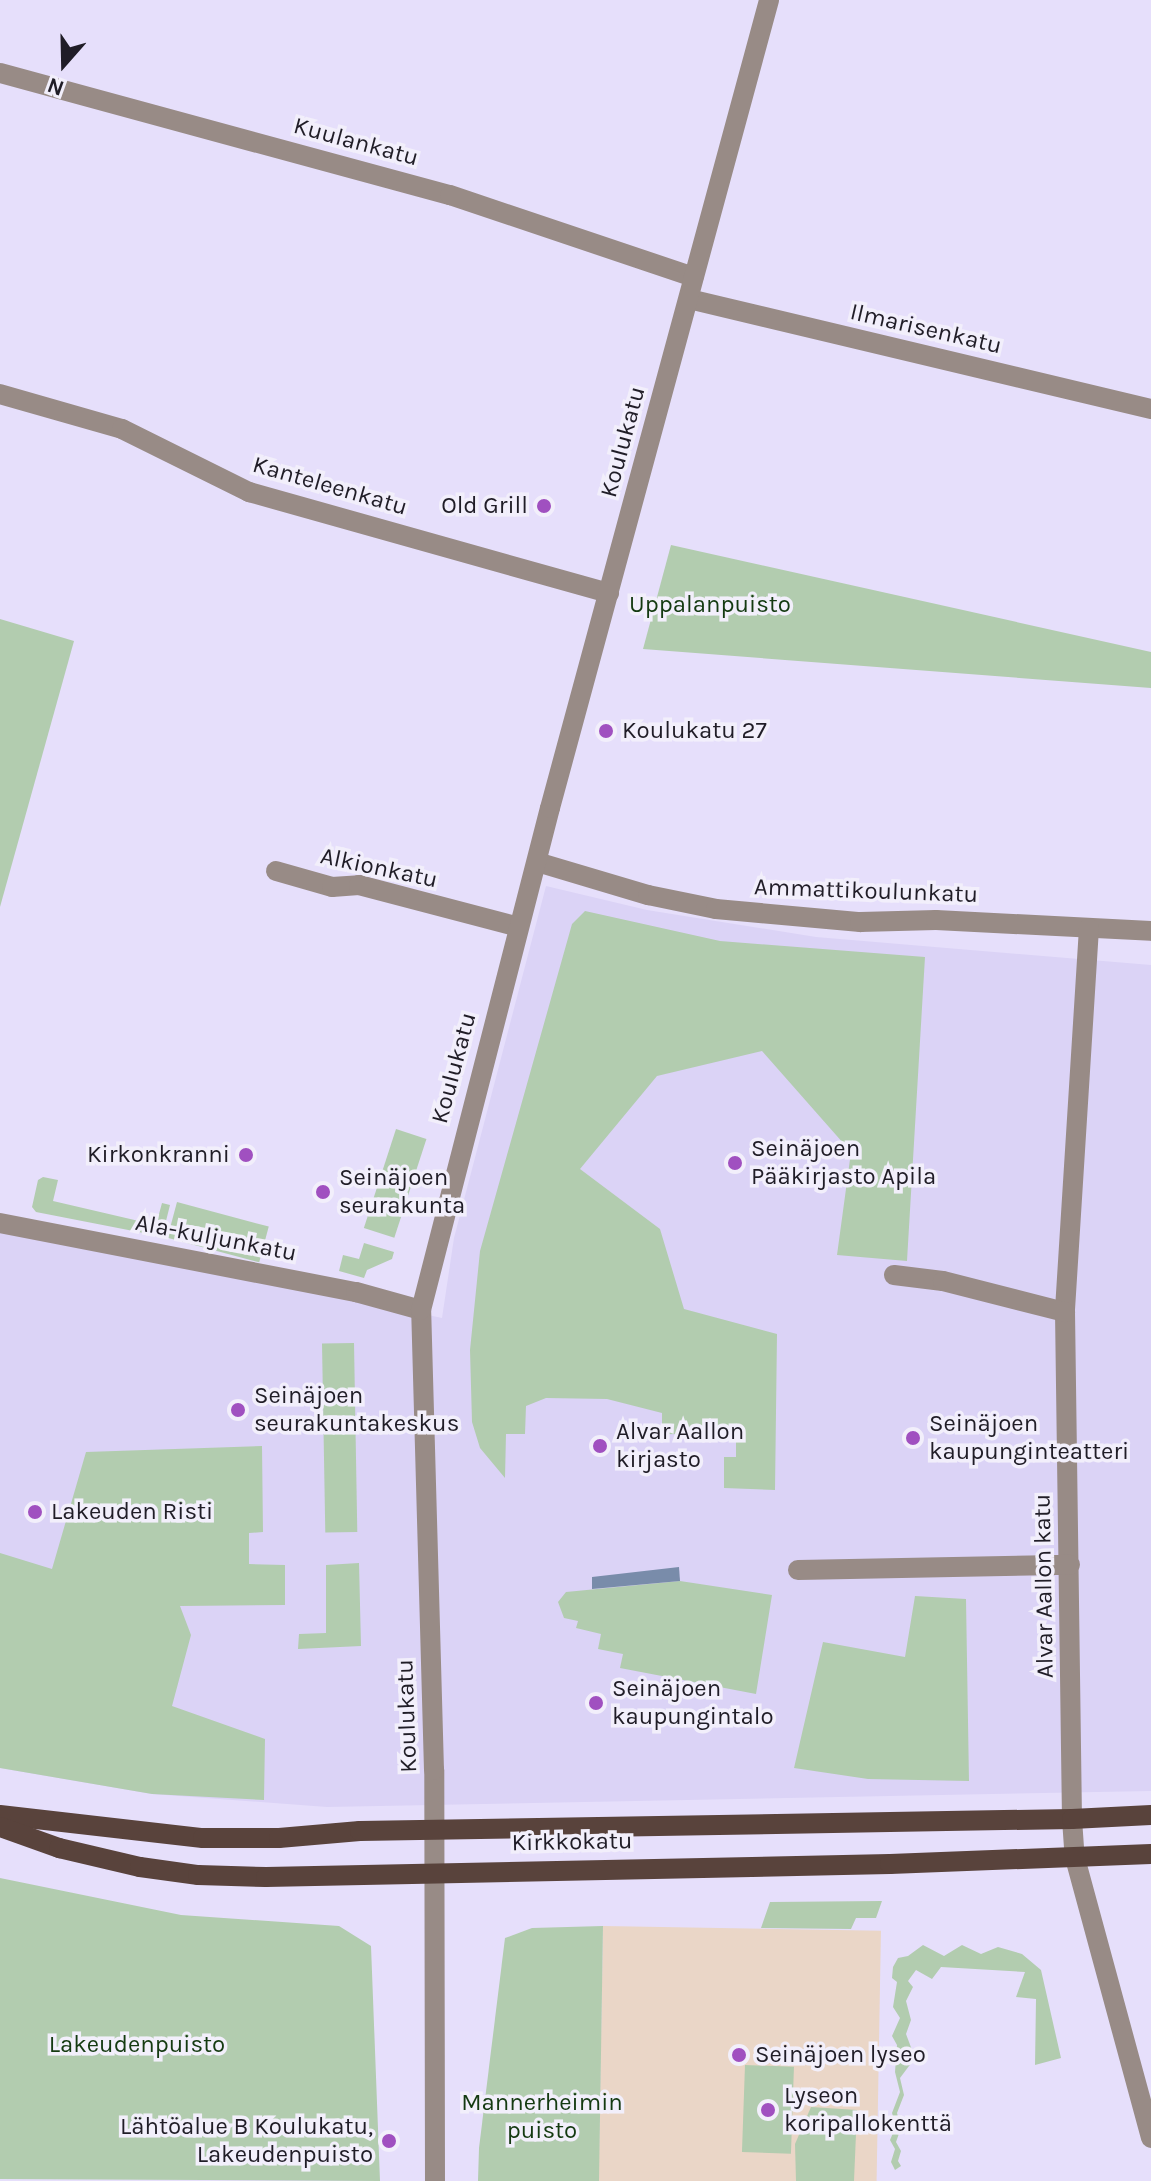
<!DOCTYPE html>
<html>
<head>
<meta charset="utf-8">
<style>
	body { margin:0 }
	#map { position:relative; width:1151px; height:2181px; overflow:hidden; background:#e6dffb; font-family:Karla,sans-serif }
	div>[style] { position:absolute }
	.built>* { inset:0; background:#dbd3f6 }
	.education>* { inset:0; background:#ead6c7; transform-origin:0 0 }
	.green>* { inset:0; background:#b2ccaf; transform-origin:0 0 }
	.water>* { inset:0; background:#798caa }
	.minor>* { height:20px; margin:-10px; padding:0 10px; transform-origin:10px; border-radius:10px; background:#988b86 }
	.major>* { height:20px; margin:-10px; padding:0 10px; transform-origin:10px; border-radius:10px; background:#59433c }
	.dots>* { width:22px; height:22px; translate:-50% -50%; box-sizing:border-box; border:4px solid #f2effb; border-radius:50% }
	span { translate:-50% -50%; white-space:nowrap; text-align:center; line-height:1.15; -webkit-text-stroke:7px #f2effb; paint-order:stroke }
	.street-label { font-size:24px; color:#201d27 }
	.poi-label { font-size:24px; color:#201d27 }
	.right { translate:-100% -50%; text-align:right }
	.left { translate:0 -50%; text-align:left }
	.park-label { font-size:24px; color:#143a11 }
	.north { position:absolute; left:24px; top:24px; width:80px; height:80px; -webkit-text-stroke:6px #f2effb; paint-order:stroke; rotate:200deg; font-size:22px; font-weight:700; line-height:32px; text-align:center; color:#201d27 }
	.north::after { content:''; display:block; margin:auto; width:28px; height:36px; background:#201d27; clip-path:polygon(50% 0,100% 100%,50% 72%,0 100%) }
</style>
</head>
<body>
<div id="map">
	<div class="built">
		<i style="clip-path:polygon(546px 886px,647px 910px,816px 937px,1151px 965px,1151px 1791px,327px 1807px,152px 1794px,0 1768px,0 1223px,442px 1318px,454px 1238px)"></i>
	</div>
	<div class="education">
		<i style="left:603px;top:1926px;width:278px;height:255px;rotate:1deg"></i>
	</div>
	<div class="green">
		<i style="clip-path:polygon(671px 545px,1151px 652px,1151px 688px,643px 649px)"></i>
		<i style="clip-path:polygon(0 619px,74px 641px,0 907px)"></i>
		<i style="clip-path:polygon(585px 911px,720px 941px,925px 957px,907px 1261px,837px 1255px,851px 1152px,762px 1051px,657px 1076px,580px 1169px,660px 1229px,684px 1309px,777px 1334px,775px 1490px,724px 1488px,724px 1457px,736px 1457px,736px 1435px,662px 1434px,662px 1413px,607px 1399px,546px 1398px,526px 1406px,525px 1434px,506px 1434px,505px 1478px,480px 1448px,472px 1422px,470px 1350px,480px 1251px,572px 924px)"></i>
		<i style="left:396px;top:1129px;width:32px;height:104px;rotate:18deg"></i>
		<i style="clip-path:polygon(43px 1177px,58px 1180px,53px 1201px,156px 1225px,162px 1203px,170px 1205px,163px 1233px,159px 1236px,36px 1212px,32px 1207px,38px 1180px)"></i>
		<i style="left:177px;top:1202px;width:95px;height:37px;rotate:15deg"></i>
		<i style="clip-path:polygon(364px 1243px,394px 1252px,392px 1259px,367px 1270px,364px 1278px,339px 1271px,343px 1255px,359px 1259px)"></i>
		<i style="left:354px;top:1343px;width:189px;height:32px;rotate:89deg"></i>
		<i style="clip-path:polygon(262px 1446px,263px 1532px,249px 1533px,249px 1564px,285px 1565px,285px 1605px,180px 1606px,191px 1635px,172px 1706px,265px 1739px,264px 1800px,152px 1794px,0 1768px,0 1553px,52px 1569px,86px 1452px)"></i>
		<i style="clip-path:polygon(359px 1563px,361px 1646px,298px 1649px,299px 1634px,326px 1633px,326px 1565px)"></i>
		<i style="clip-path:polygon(680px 1581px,772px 1595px,756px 1694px,620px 1668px,623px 1654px,598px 1649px,601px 1634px,576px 1628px,578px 1621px,564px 1618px,558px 1602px,566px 1592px)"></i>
		<i style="clip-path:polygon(915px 1596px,966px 1599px,969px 1781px,868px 1779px,794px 1768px,823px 1642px,905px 1657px)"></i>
		<i style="clip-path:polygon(0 1878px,181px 1915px,339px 1926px,371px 1946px,380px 2181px,0 2179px)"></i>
		<i style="clip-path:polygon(882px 1901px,876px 1918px,856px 1918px,851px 1929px,761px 1928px,770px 1902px)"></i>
		<i style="clip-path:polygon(603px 1926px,599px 2181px,478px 2181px,479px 2148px,505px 1938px,532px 1928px)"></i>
		<i style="clip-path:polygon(923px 1945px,944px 1956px,962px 1945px,981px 1954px,998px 1947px,1022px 1954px,1041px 1970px,1061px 2058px,1035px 2065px,1036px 1999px,1016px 1997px,1025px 1972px,941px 1967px,932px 1979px,916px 1970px,908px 1981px,913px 1987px,906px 2001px,911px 2020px,906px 2034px,915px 2058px,900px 2078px,904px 2095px,897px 2113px,901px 2128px,896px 2142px,901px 2151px,898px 2161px,901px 2166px,895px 2170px,891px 2162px,895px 2149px,890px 2140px,896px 2126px,892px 2113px,900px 2092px,895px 2072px,897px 2045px,892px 2036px,900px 2018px,893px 2007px,897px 1982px,892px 1978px,893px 1967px,898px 1958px,908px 1956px)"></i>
		<i style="left:745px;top:2065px;width:49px;height:87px;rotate:2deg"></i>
		<i style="clip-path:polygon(811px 2107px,857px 2110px,854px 2181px,796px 2181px,795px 2144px)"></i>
	</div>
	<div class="water">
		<i style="clip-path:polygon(679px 1567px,680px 1581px,592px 1589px,592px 1577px)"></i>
	</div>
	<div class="minor">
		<i style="left:0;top:73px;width:466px;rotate:15.2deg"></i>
		<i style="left:450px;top:195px;width:257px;rotate:18.6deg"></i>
		<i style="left:689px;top:299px;width:475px;rotate:13.4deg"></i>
		<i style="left:0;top:394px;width:127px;rotate:16deg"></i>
		<i style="left:122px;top:429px;width:142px;rotate:26.4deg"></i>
		<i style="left:249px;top:492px;width:374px;rotate:15.7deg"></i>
		<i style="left:537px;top:862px;width:116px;rotate:16.6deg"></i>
		<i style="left:648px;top:895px;width:69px;rotate:11.6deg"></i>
		<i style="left:716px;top:909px;width:145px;rotate:5.2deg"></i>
		<i style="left:860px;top:922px;width:76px;rotate:-1.5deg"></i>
		<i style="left:936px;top:920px;width:215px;rotate:2.9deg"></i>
		<i style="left:276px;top:871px;width:58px;rotate:15.9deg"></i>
		<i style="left:332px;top:887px;width:27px;rotate:-4deg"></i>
		<i style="left:359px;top:885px;width:165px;rotate:14.7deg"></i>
		<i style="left:1089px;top:928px;width:385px;rotate:93.6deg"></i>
		<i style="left:1065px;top:1312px;width:507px;rotate:89.21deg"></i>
		<i style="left:1072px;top:1819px;width:39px;rotate:86deg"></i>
		<i style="left:1075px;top:1858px;width:290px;rotate:74.8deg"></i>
		<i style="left:0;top:1223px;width:363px;rotate:11deg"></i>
		<i style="left:356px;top:1292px;width:67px;rotate:15.5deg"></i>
		<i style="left:894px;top:1275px;width:49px;rotate:7deg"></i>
		<i style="left:943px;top:1281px;width:126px;rotate:14.3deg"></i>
		<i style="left:798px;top:1570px;width:272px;rotate:-1.1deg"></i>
		<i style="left:435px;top:2181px;width:411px;rotate:-90.1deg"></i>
		<i style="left:434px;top:1770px;width:460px;rotate:-91.6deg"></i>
		<i style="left:421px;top:1310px;width:518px;rotate:-75.59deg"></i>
		<i style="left:550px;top:808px;width:837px;rotate:-74.83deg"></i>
	</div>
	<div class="major">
		<i style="left:0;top:1815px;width:204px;rotate:6.5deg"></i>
		<i style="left:203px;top:1838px;width:76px"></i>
		<i style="left:279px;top:1838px;width:81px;rotate:-4.9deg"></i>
		<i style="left:360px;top:1831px;width:712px;rotate:-0.97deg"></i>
		<i style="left:1072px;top:1819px;width:79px;rotate:-2.9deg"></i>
		<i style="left:0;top:1827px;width:63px;rotate:19.6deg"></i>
		<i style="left:59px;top:1848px;width:83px;rotate:13.2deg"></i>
		<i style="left:140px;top:1867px;width:59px;rotate:7.9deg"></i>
		<i style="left:198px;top:1875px;width:68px;rotate:1.7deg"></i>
		<i style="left:266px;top:1877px;width:624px;rotate:-1.19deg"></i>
		<i style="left:890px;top:1864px;width:261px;rotate:-2.2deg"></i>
	</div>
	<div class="dots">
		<i style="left:544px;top:506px;background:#a050c0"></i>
		<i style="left:606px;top:731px;background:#a050c0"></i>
		<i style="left:246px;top:1155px;background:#a050c0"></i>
		<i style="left:735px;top:1163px;background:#a050c0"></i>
		<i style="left:323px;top:1192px;background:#a050c0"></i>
		<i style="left:238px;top:1410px;background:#a050c0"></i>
		<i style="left:913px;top:1438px;background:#a050c0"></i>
		<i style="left:600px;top:1446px;background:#a050c0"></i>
		<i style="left:35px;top:1512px;background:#a050c0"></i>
		<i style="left:596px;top:1703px;background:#a050c0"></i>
		<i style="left:739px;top:2055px;background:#a050c0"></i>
		<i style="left:768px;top:2110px;background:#a050c0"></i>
		<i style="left:389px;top:2141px;background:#a050c0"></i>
	</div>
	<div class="street-label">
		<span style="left:356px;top:142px;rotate:15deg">Kuulankatu</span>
		<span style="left:926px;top:329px;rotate:13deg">Ilmarisenkatu</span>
		<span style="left:623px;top:442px;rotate:-75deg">Koulukatu</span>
		<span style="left:330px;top:486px;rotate:16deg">Kanteleenkatu</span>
		<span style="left:379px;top:868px;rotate:12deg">Alkionkatu</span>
		<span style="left:866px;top:891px;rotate:2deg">Ammattikoulunkatu</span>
		<span style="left:454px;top:1068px;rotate:-75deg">Koulukatu</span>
		<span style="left:216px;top:1238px;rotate:11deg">Ala-kuljunkatu</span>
		<span style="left:1044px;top:1586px;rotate:-91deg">Alvar Aallon katu</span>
		<span style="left:407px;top:1716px;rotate:-92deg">Koulukatu</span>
		<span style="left:572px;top:1842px;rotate:-1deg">Kirkkokatu</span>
	</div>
	<div class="poi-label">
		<span class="right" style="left:528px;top:506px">Old Grill</span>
		<span class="left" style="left:622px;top:731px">Koulukatu 27</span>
		<span class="left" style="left:751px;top:1163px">Seinäjoen<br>Pääkirjasto Apila</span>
		<span class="right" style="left:230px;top:1155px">Kirkonkranni</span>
		<span class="left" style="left:339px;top:1192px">Seinäjoen<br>seurakunta</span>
		<span class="left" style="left:254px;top:1410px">Seinäjoen<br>seurakuntakeskus</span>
		<span class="left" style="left:929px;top:1438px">Seinäjoen<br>kaupunginteatteri</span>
		<span class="left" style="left:616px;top:1446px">Alvar Aallon<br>kirjasto</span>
		<span class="left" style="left:51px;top:1512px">Lakeuden Risti</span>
		<span class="left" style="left:612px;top:1703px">Seinäjoen<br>kaupungintalo</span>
		<span class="left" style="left:755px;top:2055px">Seinäjoen lyseo</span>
		<span class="left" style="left:784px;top:2110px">Lyseon<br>koripallokenttä</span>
		<span class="right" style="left:373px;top:2141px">Lähtöalue B Koulukatu,<br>Lakeudenpuisto</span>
	</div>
	<div class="park-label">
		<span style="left:710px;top:605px">Uppalanpuisto</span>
		<span style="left:137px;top:2045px">Lakeudenpuisto</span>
		<span style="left:542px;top:2117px">Mannerheimin<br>puisto</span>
	</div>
	<div class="north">N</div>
</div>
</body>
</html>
